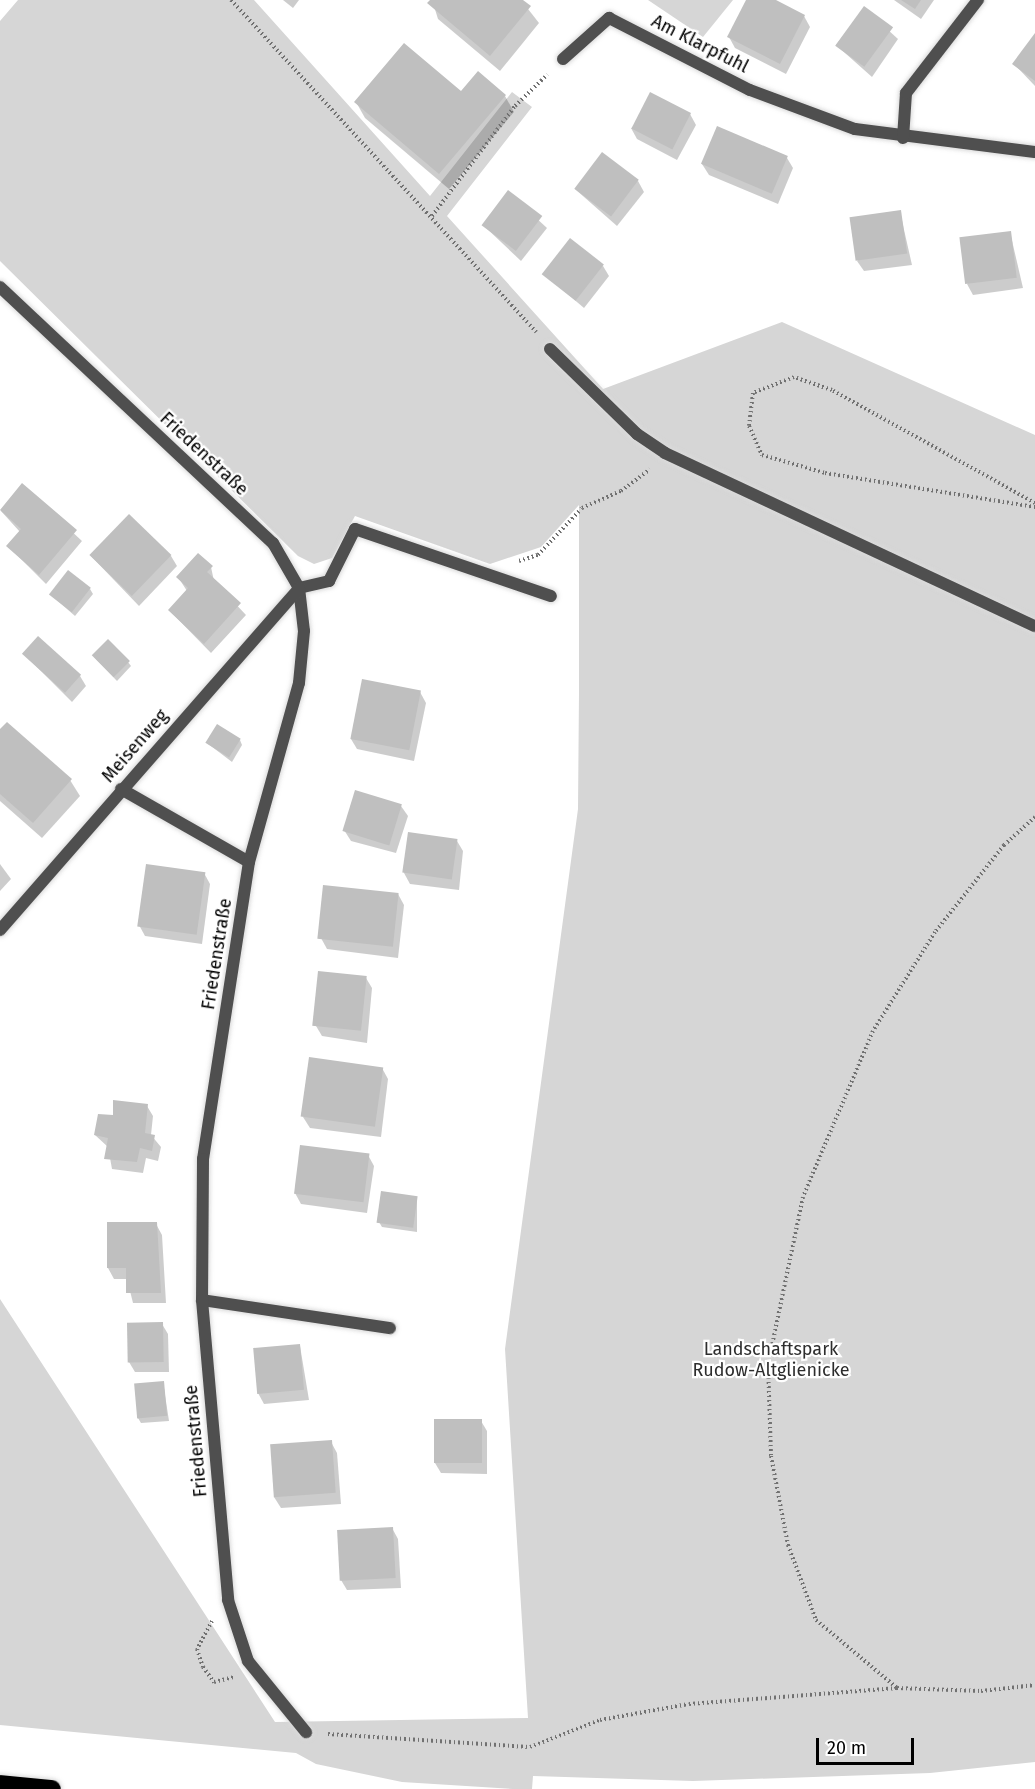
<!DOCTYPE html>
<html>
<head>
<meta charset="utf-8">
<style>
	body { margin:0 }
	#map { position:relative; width:1035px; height:1789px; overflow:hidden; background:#fff; font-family:"Fira Sans",sans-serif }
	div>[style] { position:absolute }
	.green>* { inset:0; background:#d6d6d6 }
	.shadow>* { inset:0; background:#0003 }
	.building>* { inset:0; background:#bfbfbf; transform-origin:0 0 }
	.path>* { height:4px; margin-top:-2px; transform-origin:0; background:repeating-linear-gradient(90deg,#717171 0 1.5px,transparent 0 4.5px) }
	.roads { filter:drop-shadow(0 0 2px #dbdbdb) drop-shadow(0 0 2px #dbdbdb) }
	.service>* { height:12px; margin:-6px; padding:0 6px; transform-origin:6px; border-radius:6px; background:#4f4f4f }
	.pedestrian>* { height:12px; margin:-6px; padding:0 6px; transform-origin:6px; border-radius:6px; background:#4f4f4f }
	.minor>* { height:12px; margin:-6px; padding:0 6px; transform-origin:6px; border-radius:6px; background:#4f4f4f }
	.motorway>* { height:18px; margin:-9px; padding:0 9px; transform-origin:9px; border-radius:9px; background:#000 }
	span { translate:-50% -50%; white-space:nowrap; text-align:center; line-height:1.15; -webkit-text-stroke:4.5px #fff; paint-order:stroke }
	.street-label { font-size:18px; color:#000 }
	.park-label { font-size:18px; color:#2d2d2d }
	.scale { position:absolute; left:816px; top:1738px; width:98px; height:27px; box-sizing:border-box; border:3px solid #000; border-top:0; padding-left:8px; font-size:18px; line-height:21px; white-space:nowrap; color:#000; -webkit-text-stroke:4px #fff; paint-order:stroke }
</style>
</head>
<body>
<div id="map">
	<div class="green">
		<i style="clip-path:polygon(18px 0,254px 0,430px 196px,512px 92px,532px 107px,447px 216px,603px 389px,782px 322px,1035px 435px,1035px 1762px,930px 1773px,693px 1781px,533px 1776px,532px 1789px,513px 1789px,402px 1782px,316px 1764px,296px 1753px,0 1725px,0 1299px,275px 1722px,528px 1718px,505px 1349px,578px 809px,579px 692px,579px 505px,541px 547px,490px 564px,355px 516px,332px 558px,314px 564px,298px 556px,0 261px,0 21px)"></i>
		<i style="clip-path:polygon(648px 0,733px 0,703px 37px)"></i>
	</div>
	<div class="shadow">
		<i style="clip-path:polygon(283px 0,299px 0,293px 8px)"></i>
		<i style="clip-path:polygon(432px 0,521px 0,539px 23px,500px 71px,438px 19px)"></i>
		<i style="clip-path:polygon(747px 0,773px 0,804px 16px,810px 27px,786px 74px,735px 48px,729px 37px)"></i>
		<i style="clip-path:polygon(894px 0,934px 0,921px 19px)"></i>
		<i style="clip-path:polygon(864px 8px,898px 39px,872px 77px,836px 45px)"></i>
		<i style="clip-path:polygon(1035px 36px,1035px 86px,1014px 64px)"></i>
		<i style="clip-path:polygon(505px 96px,514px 112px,449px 189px,365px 118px,356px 102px)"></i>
		<i style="clip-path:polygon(690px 114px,696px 125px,677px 160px,637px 139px,631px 128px)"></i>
		<i style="clip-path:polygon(787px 158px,793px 168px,778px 204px,709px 175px,702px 164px)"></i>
		<i style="clip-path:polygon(638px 181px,644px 192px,617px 226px,575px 189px)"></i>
		<i style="clip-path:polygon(508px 192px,547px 228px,521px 261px,483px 225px)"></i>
		<i style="clip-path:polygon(900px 212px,912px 265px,864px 271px,857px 261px)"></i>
		<i style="clip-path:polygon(1010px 232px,1023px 288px,973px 295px,967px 284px)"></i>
		<i style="clip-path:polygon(603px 266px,609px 276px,584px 308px,544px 274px)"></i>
		<i style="clip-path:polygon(22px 485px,82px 541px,46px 584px,8px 546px,20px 532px,1px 511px)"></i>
		<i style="clip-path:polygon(91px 556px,171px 556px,177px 566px,139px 606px)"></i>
		<i style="clip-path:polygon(211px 567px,214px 581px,246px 615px,211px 653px,169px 610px,187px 591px,178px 577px)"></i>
		<i style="clip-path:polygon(90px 589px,93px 594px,75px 616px,51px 595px)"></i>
		<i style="clip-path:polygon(24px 654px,80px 676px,86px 686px,72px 702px)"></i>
		<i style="clip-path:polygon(94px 657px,128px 662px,131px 666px,117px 681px)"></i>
		<i style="clip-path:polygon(420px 692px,426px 703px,414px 761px,357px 749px,351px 739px)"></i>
		<i style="clip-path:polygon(0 732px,70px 780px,80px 796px,42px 838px,0 801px)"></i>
		<i style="clip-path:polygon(240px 740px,242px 745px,232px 762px,207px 743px)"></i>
		<i style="clip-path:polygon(401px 806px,408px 816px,396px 853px,351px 841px,344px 830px)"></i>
		<i style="clip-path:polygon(409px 833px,457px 841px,463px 851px,459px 890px,410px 884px,404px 873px)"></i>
		<i style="clip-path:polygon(0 864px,11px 879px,0 891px)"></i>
		<i style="clip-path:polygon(204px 873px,210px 884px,202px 944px,145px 936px,139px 925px)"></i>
		<i style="clip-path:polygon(398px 894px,404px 905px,398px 958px,327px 949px,321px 938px)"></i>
		<i style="clip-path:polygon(366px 978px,372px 988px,367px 1043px,322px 1036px,316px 1026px)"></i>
		<i style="clip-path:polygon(382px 1068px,388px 1079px,381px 1137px,310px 1128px,303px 1117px)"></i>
		<i style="clip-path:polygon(147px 1106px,153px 1116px,151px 1135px,161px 1147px,158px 1161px,146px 1158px,143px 1173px,112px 1169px,108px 1147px,95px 1135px)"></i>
		<i style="clip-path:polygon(368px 1155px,374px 1166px,367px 1213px,301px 1204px,295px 1193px)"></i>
		<i style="clip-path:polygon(417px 1197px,417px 1232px,382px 1227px,379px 1222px)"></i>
		<i style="clip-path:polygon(156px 1224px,162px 1235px,166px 1303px,133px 1303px,127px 1279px,114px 1279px,108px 1268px)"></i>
		<i style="clip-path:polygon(162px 1324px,168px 1334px,169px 1372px,135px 1372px,129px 1362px)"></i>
		<i style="clip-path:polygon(300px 1346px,309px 1400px,264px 1404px,258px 1393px)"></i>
		<i style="clip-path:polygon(163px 1382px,169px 1421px,141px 1423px,138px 1418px)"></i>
		<i style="clip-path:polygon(481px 1421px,487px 1431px,487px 1474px,441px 1473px,435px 1463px)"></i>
		<i style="clip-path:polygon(331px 1442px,337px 1453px,341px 1504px,281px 1508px,274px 1497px)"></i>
		<i style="clip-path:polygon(392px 1528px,398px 1539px,401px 1588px,347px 1590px,341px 1580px)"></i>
	</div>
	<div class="building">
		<i style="clip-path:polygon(430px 0,523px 0,531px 6px,490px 56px,427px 3px)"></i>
		<i style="clip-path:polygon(746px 0,776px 0,805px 15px,780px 64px,727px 37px)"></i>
		<i style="clip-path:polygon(901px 0,921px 0,915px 9px)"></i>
		<i style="left:864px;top:6px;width:36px;height:49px;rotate:36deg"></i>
		<i style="clip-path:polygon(1035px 33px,1035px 81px,1012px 64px)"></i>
		<i style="clip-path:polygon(404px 43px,461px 91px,478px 71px,506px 95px,439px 174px,354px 102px)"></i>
		<i style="left:650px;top:92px;width:46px;height:41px;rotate:27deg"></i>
		<i style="left:717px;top:126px;width:77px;height:41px;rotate:23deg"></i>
		<i style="left:602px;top:152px;width:46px;height:46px;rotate:37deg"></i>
		<i style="left:508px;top:190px;width:43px;height:44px;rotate:37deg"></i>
		<i style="left:901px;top:210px;width:44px;height:52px;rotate:82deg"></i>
		<i style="left:1011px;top:231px;width:47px;height:52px;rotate:83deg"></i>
		<i style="left:570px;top:238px;width:43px;height:46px;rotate:38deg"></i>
		<i style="clip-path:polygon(22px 483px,77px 530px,39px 575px,6px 546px,21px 529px,0 510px)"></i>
		<i style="left:129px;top:514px;width:59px;height:57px;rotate:44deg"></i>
		<i style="clip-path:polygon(198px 553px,213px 566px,207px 572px,241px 603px,204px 644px,168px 610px,188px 588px,176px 577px)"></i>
		<i style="left:68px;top:570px;width:29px;height:31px;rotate:38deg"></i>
		<i style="left:38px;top:636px;width:58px;height:24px;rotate:42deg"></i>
		<i style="left:108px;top:639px;width:31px;height:23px;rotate:45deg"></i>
		<i style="left:362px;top:679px;width:60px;height:61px;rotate:11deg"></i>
		<i style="clip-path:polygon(7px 722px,72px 779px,33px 823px,0 794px,0 729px)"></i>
		<i style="left:217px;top:724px;width:28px;height:22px;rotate:32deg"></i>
		<i style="left:355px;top:790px;width:49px;height:43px;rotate:17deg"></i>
		<i style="left:408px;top:832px;width:50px;height:41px;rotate:8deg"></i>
		<i style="left:146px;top:864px;width:60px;height:63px;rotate:8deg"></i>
		<i style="left:323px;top:885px;width:76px;height:54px;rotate:6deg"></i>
		<i style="left:318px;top:971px;width:49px;height:55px;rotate:6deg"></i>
		<i style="left:309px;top:1057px;width:75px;height:60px;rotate:8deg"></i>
		<i style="clip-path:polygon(113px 1100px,148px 1104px,145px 1133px,155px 1135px,152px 1151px,140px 1148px,137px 1162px,104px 1159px,108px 1138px,94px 1135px,98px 1114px,113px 1115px)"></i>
		<i style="left:300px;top:1145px;width:70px;height:49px;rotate:7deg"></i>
		<i style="left:381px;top:1191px;width:37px;height:32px;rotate:8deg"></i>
		<i style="clip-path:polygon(107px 1222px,157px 1222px,161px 1293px,126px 1293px,126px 1268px,107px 1268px)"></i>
		<i style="left:163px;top:1322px;width:40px;height:36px;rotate:89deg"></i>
		<i style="left:300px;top:1344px;width:46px;height:47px;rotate:85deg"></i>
		<i style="left:164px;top:1381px;width:35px;height:30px;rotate:85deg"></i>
		<i style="left:434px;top:1419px;width:48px;height:44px"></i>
		<i style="left:332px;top:1440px;width:53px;height:62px;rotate:86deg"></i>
		<i style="left:393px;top:1527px;width:51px;height:56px;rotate:87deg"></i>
	</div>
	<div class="path">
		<i style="left:231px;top:0;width:451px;rotate:47.4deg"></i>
		<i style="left:432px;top:216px;width:138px;rotate:-53deg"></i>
		<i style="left:515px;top:106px;width:45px;rotate:-44.1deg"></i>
		<i style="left:1035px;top:503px;width:232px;rotate:-150.9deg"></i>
		<i style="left:832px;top:390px;width:40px;rotate:-161.1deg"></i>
		<i style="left:794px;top:377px;width:44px;rotate:158.7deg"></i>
		<i style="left:753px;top:393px;width:33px;rotate:97deg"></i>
		<i style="left:749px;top:426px;width:32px;rotate:66deg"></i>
		<i style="left:762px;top:455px;width:66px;rotate:15.9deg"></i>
		<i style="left:825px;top:473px;width:213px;rotate:9.2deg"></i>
		<i style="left:519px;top:561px;width:20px;rotate:-18deg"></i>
		<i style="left:538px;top:555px;width:64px;rotate:-46.9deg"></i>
		<i style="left:582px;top:508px;width:43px;rotate:-23.6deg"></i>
		<i style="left:621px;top:491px;width:36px;rotate:-37deg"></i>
		<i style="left:1035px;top:817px;width:42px;rotate:137.9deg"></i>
		<i style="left:1004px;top:845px;width:111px;rotate:128.4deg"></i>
		<i style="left:935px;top:932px;width:117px;rotate:122.1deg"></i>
		<i style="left:873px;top:1031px;width:180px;rotate:112.9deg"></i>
		<i style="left:803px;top:1197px;width:171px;rotate:101.8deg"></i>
		<i style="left:768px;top:1364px;width:92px;rotate:88.1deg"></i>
		<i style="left:771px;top:1456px;width:91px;rotate:79.2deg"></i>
		<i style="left:788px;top:1545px;width:80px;rotate:69.5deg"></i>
		<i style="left:816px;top:1620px;width:106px;rotate:40deg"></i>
		<i style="left:897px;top:1688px;width:84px;rotate:2deg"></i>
		<i style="left:981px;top:1691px;width:54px;rotate:-6.3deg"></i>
		<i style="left:212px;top:1621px;width:32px;rotate:118deg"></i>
		<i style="left:197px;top:1649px;width:19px;rotate:72deg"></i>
		<i style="left:203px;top:1667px;width:19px;rotate:54deg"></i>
		<i style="left:214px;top:1682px;width:21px;rotate:-14deg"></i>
		<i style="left:328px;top:1734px;width:202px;rotate:3.7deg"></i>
		<i style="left:530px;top:1747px;width:75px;rotate:-21.1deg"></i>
		<i style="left:600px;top:1720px;width:90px;rotate:-10.2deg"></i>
		<i style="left:689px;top:1704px;width:209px;rotate:-4.4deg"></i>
	</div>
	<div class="roads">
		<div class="service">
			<i style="left:299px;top:588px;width:31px;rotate:-13deg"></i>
			<i style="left:329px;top:581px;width:58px;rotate:-63.4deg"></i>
			<i style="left:355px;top:529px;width:207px;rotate:18.9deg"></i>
			<i style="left:121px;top:789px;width:147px;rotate:29.7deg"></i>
			<i style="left:202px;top:1300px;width:190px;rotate:8.5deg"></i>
		</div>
		<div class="pedestrian">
			<i style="left:550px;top:349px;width:122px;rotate:44.3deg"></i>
			<i style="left:637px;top:434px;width:34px;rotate:34deg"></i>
			<i style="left:665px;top:453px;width:408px;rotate:25.1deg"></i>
		</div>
		<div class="minor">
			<i style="left:563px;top:59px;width:62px;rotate:-41.7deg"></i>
			<i style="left:609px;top:18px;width:158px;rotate:27.1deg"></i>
			<i style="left:750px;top:90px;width:112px;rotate:20.4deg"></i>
			<i style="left:855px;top:129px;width:181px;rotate:7.3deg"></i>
			<i style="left:903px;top:138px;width:45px;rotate:-86.2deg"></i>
			<i style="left:906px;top:93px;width:118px;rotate:-52.3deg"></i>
			<i style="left:0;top:287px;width:374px;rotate:43.2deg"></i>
			<i style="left:273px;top:543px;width:52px;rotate:60deg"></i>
			<i style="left:299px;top:588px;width:43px;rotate:83.4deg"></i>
			<i style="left:304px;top:631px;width:52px;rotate:95.5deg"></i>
			<i style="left:299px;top:683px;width:186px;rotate:105.6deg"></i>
			<i style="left:249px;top:862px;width:301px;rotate:98.8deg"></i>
			<i style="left:203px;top:1159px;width:141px;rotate:90.4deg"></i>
			<i style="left:202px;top:1300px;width:301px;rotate:85deg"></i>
			<i style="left:228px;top:1600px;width:64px;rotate:71.8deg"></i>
			<i style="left:248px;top:1661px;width:92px;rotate:50.8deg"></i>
			<i style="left:0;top:930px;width:454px;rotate:-48.8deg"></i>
		</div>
		<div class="motorway">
			<i style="left:0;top:1784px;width:52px;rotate:5.5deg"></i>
		</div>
	</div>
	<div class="street-label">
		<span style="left:700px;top:44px;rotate:27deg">Am Klarpfuhl</span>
		<span style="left:204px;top:454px;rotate:43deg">Friedenstraße</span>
		<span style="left:135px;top:746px;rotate:-49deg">Meisenweg</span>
		<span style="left:217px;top:954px;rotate:-81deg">Friedenstraße</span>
		<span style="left:196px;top:1441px;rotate:-95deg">Friedenstraße</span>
	</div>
	<div class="park-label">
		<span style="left:771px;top:1360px">Landschaftspark<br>Rudow-Altglienicke</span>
	</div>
	<div class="scale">20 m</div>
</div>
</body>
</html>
